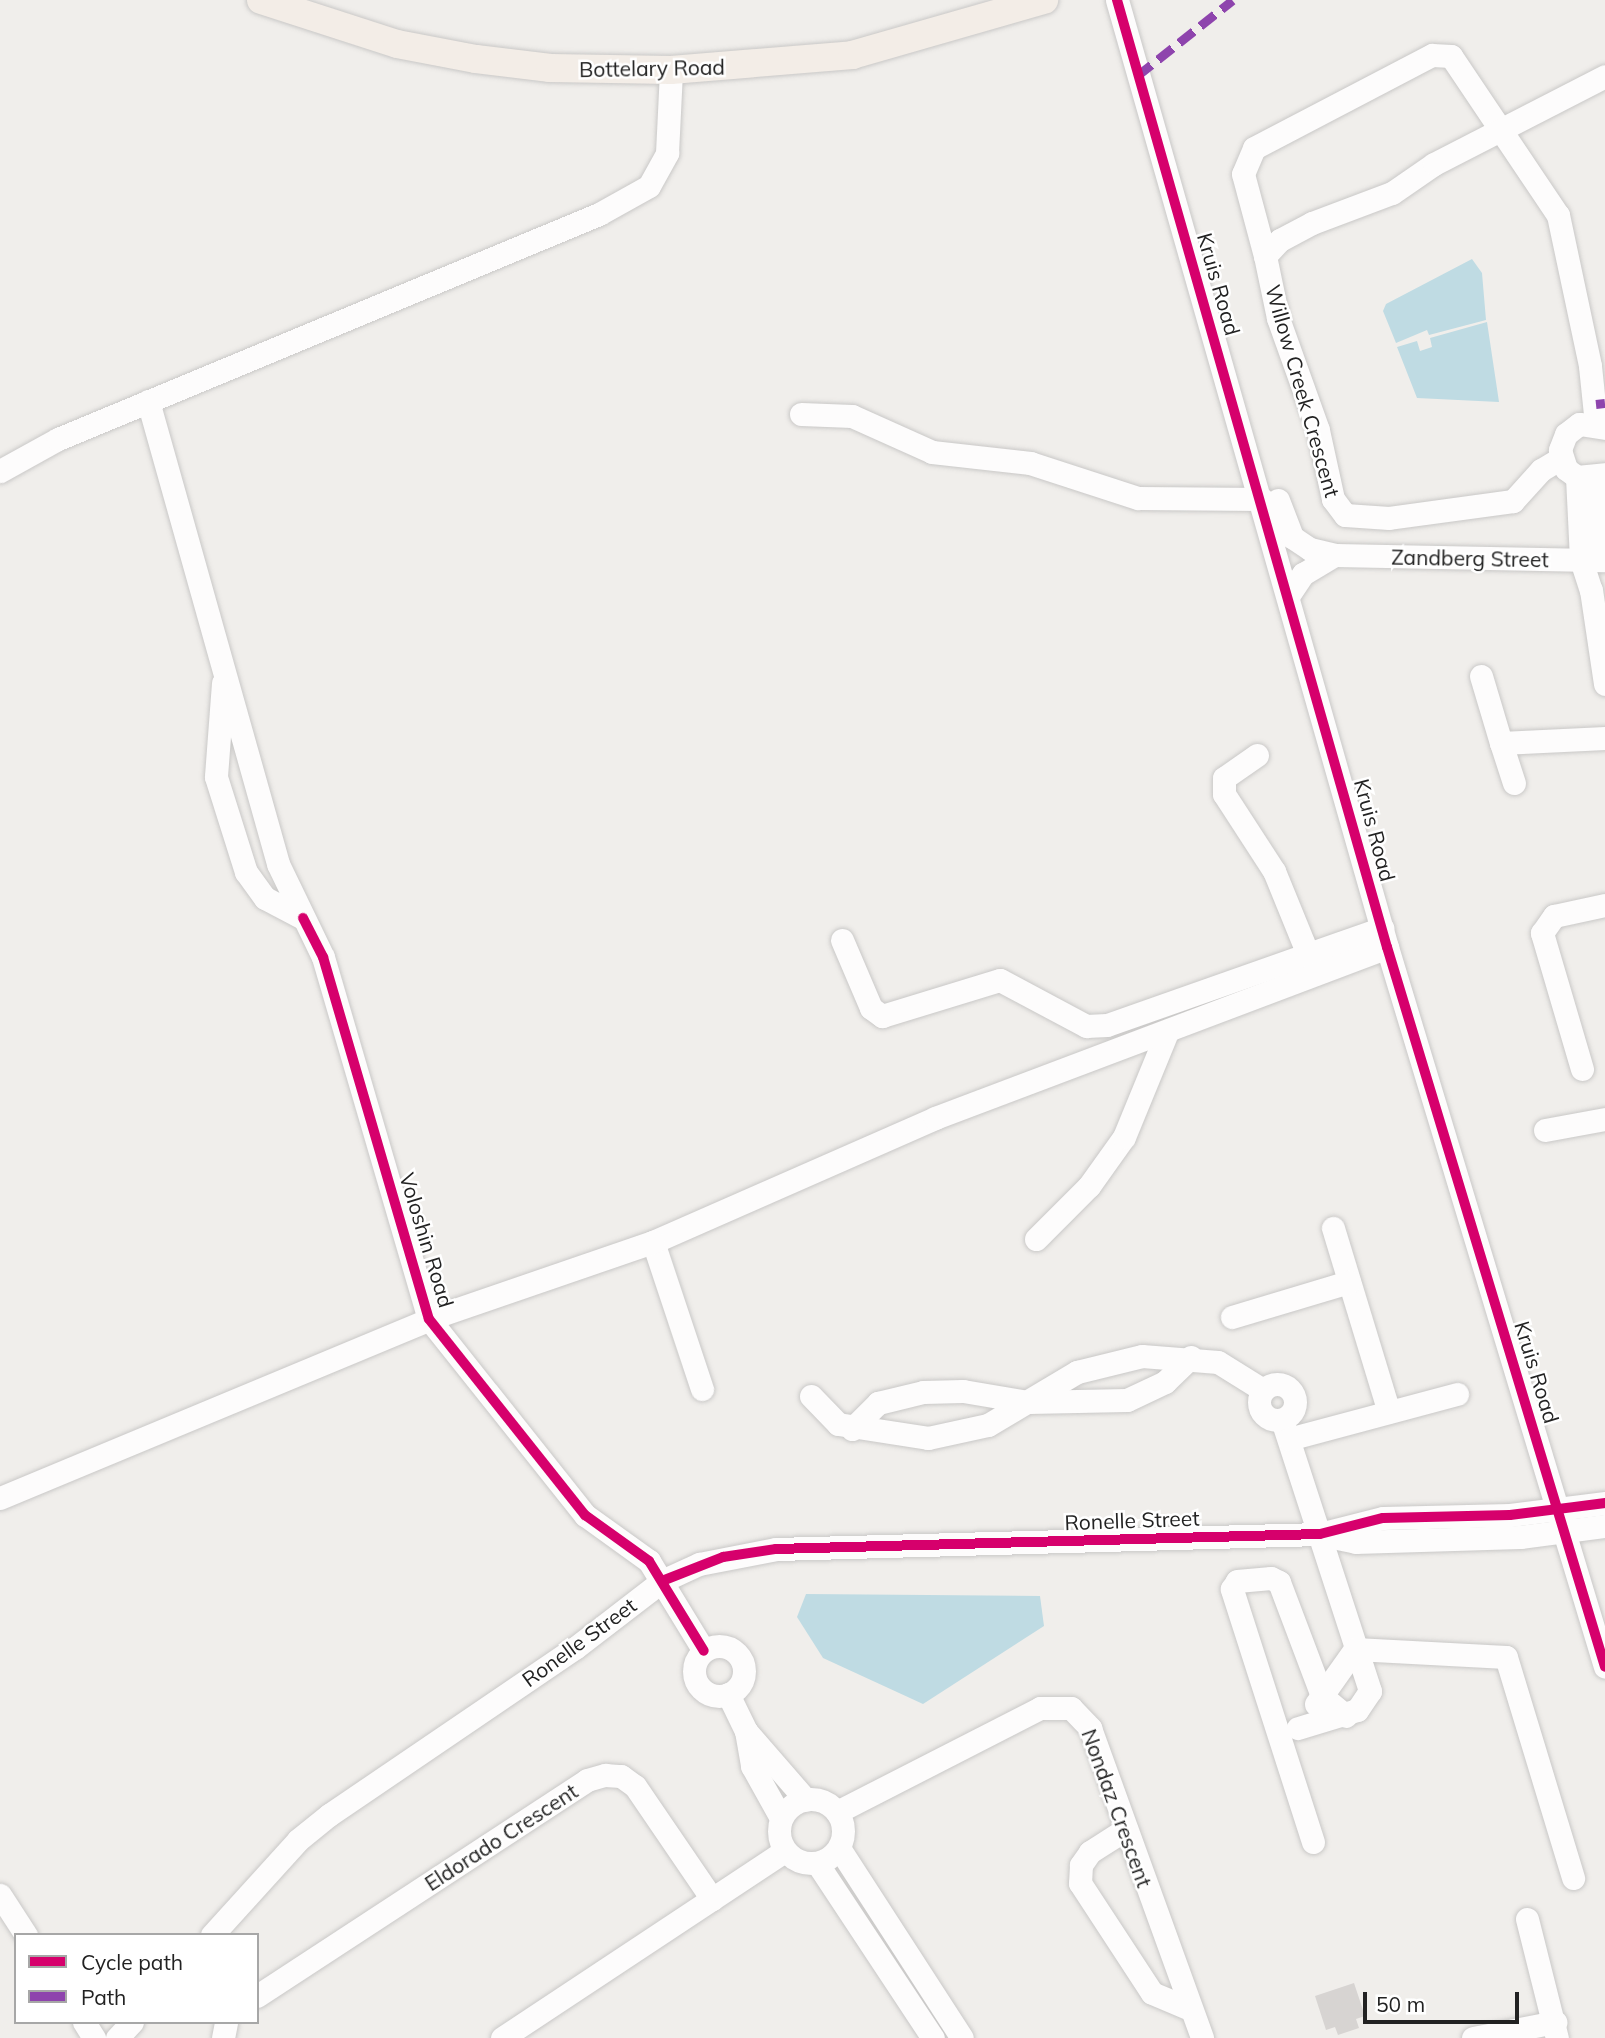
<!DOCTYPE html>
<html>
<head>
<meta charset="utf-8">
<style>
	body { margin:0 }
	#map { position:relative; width:1605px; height:2038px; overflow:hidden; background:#f0eeeb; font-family:Mulish,sans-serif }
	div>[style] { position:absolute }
	.water>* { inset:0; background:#bfdbe3 }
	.building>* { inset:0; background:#d7d4d2 }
	.roads { filter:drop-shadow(0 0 2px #c9c8c7) drop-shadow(0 0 2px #c9c8c7) }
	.minor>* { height:23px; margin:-11.5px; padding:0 11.5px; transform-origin:11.5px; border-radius:11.5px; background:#fdfcfc }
	.minor>.ring { margin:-11.5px; padding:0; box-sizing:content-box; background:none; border:23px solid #fdfcfc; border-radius:50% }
	.major>* { height:28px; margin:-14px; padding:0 14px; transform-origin:14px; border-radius:14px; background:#f3ede7 }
	.quiet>* { height:9px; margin-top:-4.5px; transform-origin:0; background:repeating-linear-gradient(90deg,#8e44ad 0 18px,transparent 0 27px) }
	.cycleway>* { height:10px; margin:-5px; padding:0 5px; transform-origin:5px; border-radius:5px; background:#d6006c }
	span { translate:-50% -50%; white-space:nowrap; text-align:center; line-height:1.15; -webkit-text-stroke:5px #fff; paint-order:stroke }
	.street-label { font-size:21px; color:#222 }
	.legend { position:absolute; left:14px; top:1933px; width:245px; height:91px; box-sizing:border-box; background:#fff; border:2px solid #a7a7a7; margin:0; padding:9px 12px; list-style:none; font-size:21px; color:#222 }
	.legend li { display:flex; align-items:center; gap:14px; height:35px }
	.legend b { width:35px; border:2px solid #a7a7a7 }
	.scale { position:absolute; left:1363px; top:1992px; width:156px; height:32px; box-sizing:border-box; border:4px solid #222; border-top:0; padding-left:9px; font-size:21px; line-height:24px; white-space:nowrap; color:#222; -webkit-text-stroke:5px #fff; paint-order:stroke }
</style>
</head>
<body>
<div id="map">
	<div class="water">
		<i style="clip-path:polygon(1472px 259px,1482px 273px,1486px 320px,1429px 335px,1427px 330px,1396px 343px,1383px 311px,1386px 304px)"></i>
		<i style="clip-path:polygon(1487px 322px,1499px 402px,1417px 398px,1397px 347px,1417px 341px,1420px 351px,1432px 347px,1430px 338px)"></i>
		<i style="clip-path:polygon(806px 1594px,1040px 1596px,1044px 1626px,923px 1704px,823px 1658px,797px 1617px)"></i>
	</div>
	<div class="building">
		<i style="clip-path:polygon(1354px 1983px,1365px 2016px,1356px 2019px,1359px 2028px,1338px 2035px,1335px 2027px,1326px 2030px,1315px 1996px)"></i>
	</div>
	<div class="roads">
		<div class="minor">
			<i style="left:1117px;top:0;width:985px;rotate:74.09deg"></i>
			<i style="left:1387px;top:947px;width:752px;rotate:73.15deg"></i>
			<i style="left:1265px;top:256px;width:85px;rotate:-105deg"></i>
			<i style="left:1243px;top:174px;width:28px;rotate:-67deg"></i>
			<i style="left:1254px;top:148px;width:201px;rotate:-27.6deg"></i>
			<i style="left:1432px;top:55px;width:19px;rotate:3deg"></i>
			<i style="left:1451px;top:56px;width:192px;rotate:56.1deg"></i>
			<i style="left:1558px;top:215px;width:154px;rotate:78deg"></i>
			<i style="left:1590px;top:366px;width:58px;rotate:84.1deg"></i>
			<i style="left:148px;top:401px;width:481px;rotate:74.3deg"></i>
			<i style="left:278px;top:864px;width:103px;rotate:64.2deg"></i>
			<i style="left:323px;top:957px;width:377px;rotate:73.7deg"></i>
			<i style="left:429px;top:1319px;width:251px;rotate:51.5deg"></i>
			<i style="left:585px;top:1515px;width:79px;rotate:35.7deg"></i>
			<i style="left:649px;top:1561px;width:105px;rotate:58.6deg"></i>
			<i style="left:801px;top:414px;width:51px;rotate:2.2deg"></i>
			<i style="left:852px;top:416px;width:88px;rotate:24.2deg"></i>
			<i style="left:932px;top:452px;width:99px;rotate:6.4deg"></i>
			<i style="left:1030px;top:463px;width:114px;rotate:18deg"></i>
			<i style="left:1138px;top:498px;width:124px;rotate:0.5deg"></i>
			<i style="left:1605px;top:428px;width:26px;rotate:-171deg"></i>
			<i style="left:1579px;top:424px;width:16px;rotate:142deg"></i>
			<i style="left:1566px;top:434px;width:17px;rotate:111deg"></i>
			<i style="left:1560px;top:450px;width:20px;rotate:72deg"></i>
			<i style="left:1566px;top:469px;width:14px;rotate:36deg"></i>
			<i style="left:1577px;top:477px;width:28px;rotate:-6deg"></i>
			<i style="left:1561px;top:458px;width:23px;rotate:149deg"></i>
			<i style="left:1541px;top:470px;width:42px;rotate:132.1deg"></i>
			<i style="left:1513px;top:501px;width:125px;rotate:172.2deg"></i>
			<i style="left:1389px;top:518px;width:44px;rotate:-176.1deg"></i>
			<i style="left:1345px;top:515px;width:20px;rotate:-127deg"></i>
			<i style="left:1333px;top:499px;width:71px;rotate:-102.3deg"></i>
			<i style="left:1318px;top:430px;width:119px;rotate:-109.7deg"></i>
			<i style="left:1278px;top:318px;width:63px;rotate:-101.8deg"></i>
			<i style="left:1265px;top:256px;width:22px;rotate:-47deg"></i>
			<i style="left:1280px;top:240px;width:36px;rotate:-28deg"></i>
			<i style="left:1312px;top:223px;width:85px;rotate:-20.6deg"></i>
			<i style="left:1392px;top:193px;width:51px;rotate:-34.6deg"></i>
			<i style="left:1434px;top:164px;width:192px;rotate:-27.2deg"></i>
			<i style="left:0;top:471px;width:66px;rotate:-28.9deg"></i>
			<i style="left:58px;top:439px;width:586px;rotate:-22.58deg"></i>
			<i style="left:599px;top:214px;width:57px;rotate:-29.2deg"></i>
			<i style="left:649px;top:186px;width:38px;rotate:-61deg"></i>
			<i style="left:667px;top:153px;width:83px;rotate:-87.2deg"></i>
			<i style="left:1577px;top:477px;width:83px;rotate:87.2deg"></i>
			<i style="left:1581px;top:560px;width:32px;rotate:72deg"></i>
			<i style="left:1591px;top:590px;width:95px;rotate:81.5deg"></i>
			<i style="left:1596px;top:479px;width:80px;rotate:90deg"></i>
			<i style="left:1278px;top:500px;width:40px;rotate:69deg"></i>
			<i style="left:1292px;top:537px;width:22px;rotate:34deg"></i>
			<i style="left:1310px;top:549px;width:26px;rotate:13deg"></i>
			<i style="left:1335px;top:555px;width:270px;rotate:1.1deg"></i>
			<i style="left:1288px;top:596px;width:27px;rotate:-56deg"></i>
			<i style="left:1303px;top:574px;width:37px;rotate:-31deg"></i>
			<i style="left:1481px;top:676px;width:70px;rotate:73.4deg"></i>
			<i style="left:1501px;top:743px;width:104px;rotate:-2.8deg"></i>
			<i style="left:223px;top:683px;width:94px;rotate:94.3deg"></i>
			<i style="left:216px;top:777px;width:100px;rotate:72.5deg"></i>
			<i style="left:246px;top:872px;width:32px;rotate:54deg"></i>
			<i style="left:265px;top:898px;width:43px;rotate:27.8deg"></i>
			<i style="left:1501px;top:743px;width:42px;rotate:72deg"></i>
			<i style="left:1257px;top:755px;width:40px;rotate:145.1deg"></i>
			<i style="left:1224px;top:778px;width:16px;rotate:90deg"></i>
			<i style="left:1224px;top:794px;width:92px;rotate:57deg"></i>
			<i style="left:1274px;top:871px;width:87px;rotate:67.8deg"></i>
			<i style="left:842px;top:940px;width:74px;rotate:66.9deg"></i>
			<i style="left:871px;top:1008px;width:14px;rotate:36deg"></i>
			<i style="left:882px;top:1016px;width:123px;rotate:-17deg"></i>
			<i style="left:1000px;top:980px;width:98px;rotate:28.1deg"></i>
			<i style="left:1086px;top:1026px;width:21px;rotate:-3deg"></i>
			<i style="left:1107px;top:1025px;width:292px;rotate:-19.4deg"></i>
			<i style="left:1582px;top:1069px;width:142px;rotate:-106.4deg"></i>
			<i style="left:1542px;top:933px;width:21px;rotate:-55deg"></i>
			<i style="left:1554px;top:916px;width:52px;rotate:-12.2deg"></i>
			<i style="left:1545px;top:1130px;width:61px;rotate:-10.4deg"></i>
			<i style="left:1333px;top:1228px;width:192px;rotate:73.1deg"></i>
			<i style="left:1036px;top:1239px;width:75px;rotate:-45deg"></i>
			<i style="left:1089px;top:1186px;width:60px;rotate:-54.5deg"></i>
			<i style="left:1124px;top:1137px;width:113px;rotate:-67.7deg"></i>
			<i style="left:1232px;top:1317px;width:122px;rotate:-16.7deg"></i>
			<i class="ring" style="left:1259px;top:1384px;width:13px;height:13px"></i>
			<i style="left:702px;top:1389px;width:155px;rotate:-108.4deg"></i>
			<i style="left:653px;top:1242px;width:308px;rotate:-23.7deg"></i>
			<i style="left:935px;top:1118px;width:483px;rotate:-20.7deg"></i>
			<i style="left:811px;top:1396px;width:39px;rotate:46deg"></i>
			<i style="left:838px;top:1424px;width:91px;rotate:8.8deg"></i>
			<i style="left:928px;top:1438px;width:61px;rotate:-12.2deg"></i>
			<i style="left:988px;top:1425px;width:104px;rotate:-30.8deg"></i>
			<i style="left:1077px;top:1372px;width:67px;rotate:-13.8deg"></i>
			<i style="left:1142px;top:1356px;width:76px;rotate:4.5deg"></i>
			<i style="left:1218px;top:1362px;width:53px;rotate:31.9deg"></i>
			<i style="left:1282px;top:1420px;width:285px;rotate:72deg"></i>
			<i style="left:1370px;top:1691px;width:23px;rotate:124deg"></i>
			<i style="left:1357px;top:1710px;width:62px;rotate:163deg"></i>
			<i style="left:852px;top:1429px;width:37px;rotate:-45deg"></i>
			<i style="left:878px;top:1403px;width:46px;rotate:-13.7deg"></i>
			<i style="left:923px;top:1392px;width:40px;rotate:-1.4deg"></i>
			<i style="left:963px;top:1391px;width:66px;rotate:9.6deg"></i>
			<i style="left:1028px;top:1402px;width:99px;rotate:-1.2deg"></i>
			<i style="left:1127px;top:1400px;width:42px;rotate:-25.3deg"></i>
			<i style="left:1165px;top:1382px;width:36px;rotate:-44deg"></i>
			<i style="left:1289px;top:1439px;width:174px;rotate:-15deg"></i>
			<i style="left:0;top:1498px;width:465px;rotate:-22.6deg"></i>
			<i style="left:429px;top:1319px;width:237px;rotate:-19deg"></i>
			<i style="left:1323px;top:1535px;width:33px;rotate:12deg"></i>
			<i style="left:1355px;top:1542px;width:165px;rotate:-1.7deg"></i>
			<i style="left:1520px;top:1537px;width:86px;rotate:-7.4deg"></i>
			<i class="ring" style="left:694px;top:1646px;width:27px;height:27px"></i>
			<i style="left:1355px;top:1649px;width:151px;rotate:3deg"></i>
			<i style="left:1506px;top:1657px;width:231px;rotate:73.1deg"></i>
			<i style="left:728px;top:1694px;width:41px;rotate:64.1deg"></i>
			<i style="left:746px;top:1731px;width:36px;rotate:80deg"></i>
			<i style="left:752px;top:1766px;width:60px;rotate:60.9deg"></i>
			<i style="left:1316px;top:1704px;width:67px;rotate:-54.7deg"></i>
			<i style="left:746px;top:1731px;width:91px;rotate:49deg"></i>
			<i class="ring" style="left:779px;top:1799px;width:41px;height:41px"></i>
			<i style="left:837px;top:1812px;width:228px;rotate:-27.1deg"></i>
			<i style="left:1040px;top:1708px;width:31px"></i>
			<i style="left:1071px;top:1708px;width:28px;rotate:46deg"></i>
			<i style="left:1090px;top:1728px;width:330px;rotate:70.1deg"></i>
			<i style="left:1126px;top:1829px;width:43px;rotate:147.4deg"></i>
			<i style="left:1090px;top:1852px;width:16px;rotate:125deg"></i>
			<i style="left:1081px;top:1865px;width:18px;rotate:93deg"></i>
			<i style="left:1080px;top:1883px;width:131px;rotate:56.8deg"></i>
			<i style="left:1152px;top:1993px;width:41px;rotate:22.8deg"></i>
			<i style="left:1313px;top:1842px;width:266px;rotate:-107.8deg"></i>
			<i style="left:1232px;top:1589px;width:9px;rotate:-58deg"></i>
			<i style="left:1237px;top:1581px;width:34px;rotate:-5deg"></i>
			<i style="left:1271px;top:1578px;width:9px;rotate:27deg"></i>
			<i style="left:1279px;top:1582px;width:122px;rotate:69.3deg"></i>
			<i style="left:1322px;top:1696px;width:31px;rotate:40deg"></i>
			<i style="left:839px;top:1848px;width:226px;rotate:57.1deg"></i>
			<i style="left:817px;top:1863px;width:210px;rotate:56.5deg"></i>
			<i style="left:0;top:1895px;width:48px;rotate:57deg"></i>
			<i style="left:1527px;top:1919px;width:123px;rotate:75.9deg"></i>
			<i style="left:212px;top:1935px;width:128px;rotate:-47.8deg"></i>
			<i style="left:298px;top:1840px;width:40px;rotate:-39deg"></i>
			<i style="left:329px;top:1815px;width:297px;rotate:-34.2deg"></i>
			<i style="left:575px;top:1648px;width:110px;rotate:-37.6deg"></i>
			<i style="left:662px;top:1581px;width:41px;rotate:-24.7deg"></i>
			<i style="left:699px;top:1564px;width:78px;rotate:-11deg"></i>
			<i style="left:776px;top:1549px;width:544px;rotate:-1.58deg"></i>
			<i style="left:1320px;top:1534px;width:65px;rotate:-14.3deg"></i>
			<i style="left:1383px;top:1518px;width:127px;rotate:-1.4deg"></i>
			<i style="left:1510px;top:1515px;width:96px;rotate:-7.2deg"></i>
			<i style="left:257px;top:1996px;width:394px;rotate:-33.2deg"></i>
			<i style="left:587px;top:1780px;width:19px;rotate:-16deg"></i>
			<i style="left:605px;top:1775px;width:16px;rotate:4deg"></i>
			<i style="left:621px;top:1776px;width:17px;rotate:36deg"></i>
			<i style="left:635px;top:1786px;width:137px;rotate:55.7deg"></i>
			<i style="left:84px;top:2022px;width:19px;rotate:58deg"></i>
			<i style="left:117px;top:2038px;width:22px;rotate:-47deg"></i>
			<i style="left:223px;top:2038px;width:16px;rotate:-79deg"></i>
			<i style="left:502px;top:2038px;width:339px;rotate:-33.5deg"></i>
			<i style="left:1473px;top:2038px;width:84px;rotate:-11deg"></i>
		</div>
		<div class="major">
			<i style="left:261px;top:0;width:143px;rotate:17.9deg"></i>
			<i style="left:397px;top:44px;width:80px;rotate:10.8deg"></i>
			<i style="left:476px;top:59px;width:75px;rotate:6.9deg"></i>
			<i style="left:550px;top:68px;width:121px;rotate:0.9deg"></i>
			<i style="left:671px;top:70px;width:182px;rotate:-4.7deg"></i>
			<i style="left:852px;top:55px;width:200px;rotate:-16deg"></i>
		</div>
	</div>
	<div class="quiet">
		<i style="left:1137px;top:76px;width:122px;rotate:-38.4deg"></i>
		<i style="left:1596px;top:404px;width:9px;rotate:-6deg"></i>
	</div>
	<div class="cycleway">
		<i style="left:1117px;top:0;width:985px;rotate:74.09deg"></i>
		<i style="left:1387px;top:947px;width:752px;rotate:73.15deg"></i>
		<i style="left:303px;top:918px;width:44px;rotate:62.9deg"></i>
		<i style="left:323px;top:957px;width:377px;rotate:73.7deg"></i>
		<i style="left:429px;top:1319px;width:251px;rotate:51.5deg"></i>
		<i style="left:585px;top:1515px;width:79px;rotate:35.7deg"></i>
		<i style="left:649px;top:1561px;width:105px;rotate:58.6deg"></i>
		<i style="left:662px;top:1581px;width:66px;rotate:-21.5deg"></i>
		<i style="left:723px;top:1557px;width:54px;rotate:-8.6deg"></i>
		<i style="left:776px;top:1549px;width:544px;rotate:-1.58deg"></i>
		<i style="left:1320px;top:1534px;width:65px;rotate:-14.3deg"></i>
		<i style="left:1383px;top:1518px;width:127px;rotate:-1.4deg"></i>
		<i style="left:1510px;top:1515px;width:96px;rotate:-7.2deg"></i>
	</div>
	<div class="street-label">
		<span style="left:652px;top:68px;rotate:-1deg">Bottelary Road</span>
		<span style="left:1219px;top:284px;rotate:74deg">Kruis Road</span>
		<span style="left:1303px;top:391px;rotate:74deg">Willow Creek Crescent</span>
		<span style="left:1470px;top:558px;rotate:1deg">Zandberg Street</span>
		<span style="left:1375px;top:830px;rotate:75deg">Kruis Road</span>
		<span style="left:427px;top:1240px;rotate:73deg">Voloshin Road</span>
		<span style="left:1537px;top:1372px;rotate:73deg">Kruis Road</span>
		<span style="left:1132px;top:1520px;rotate:-2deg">Ronelle Street</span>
		<span style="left:579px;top:1642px;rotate:-36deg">Ronelle Street</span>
		<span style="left:1117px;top:1808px;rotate:70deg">Nondaz Crescent</span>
		<span style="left:501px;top:1837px;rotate:-33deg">Eldorado Crescent</span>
	</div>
	<ul class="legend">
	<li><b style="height:9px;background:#d6006c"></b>Cycle path</li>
	<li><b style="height:9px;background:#8e44ad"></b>Path</li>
	</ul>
	<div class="scale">50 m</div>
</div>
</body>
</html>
